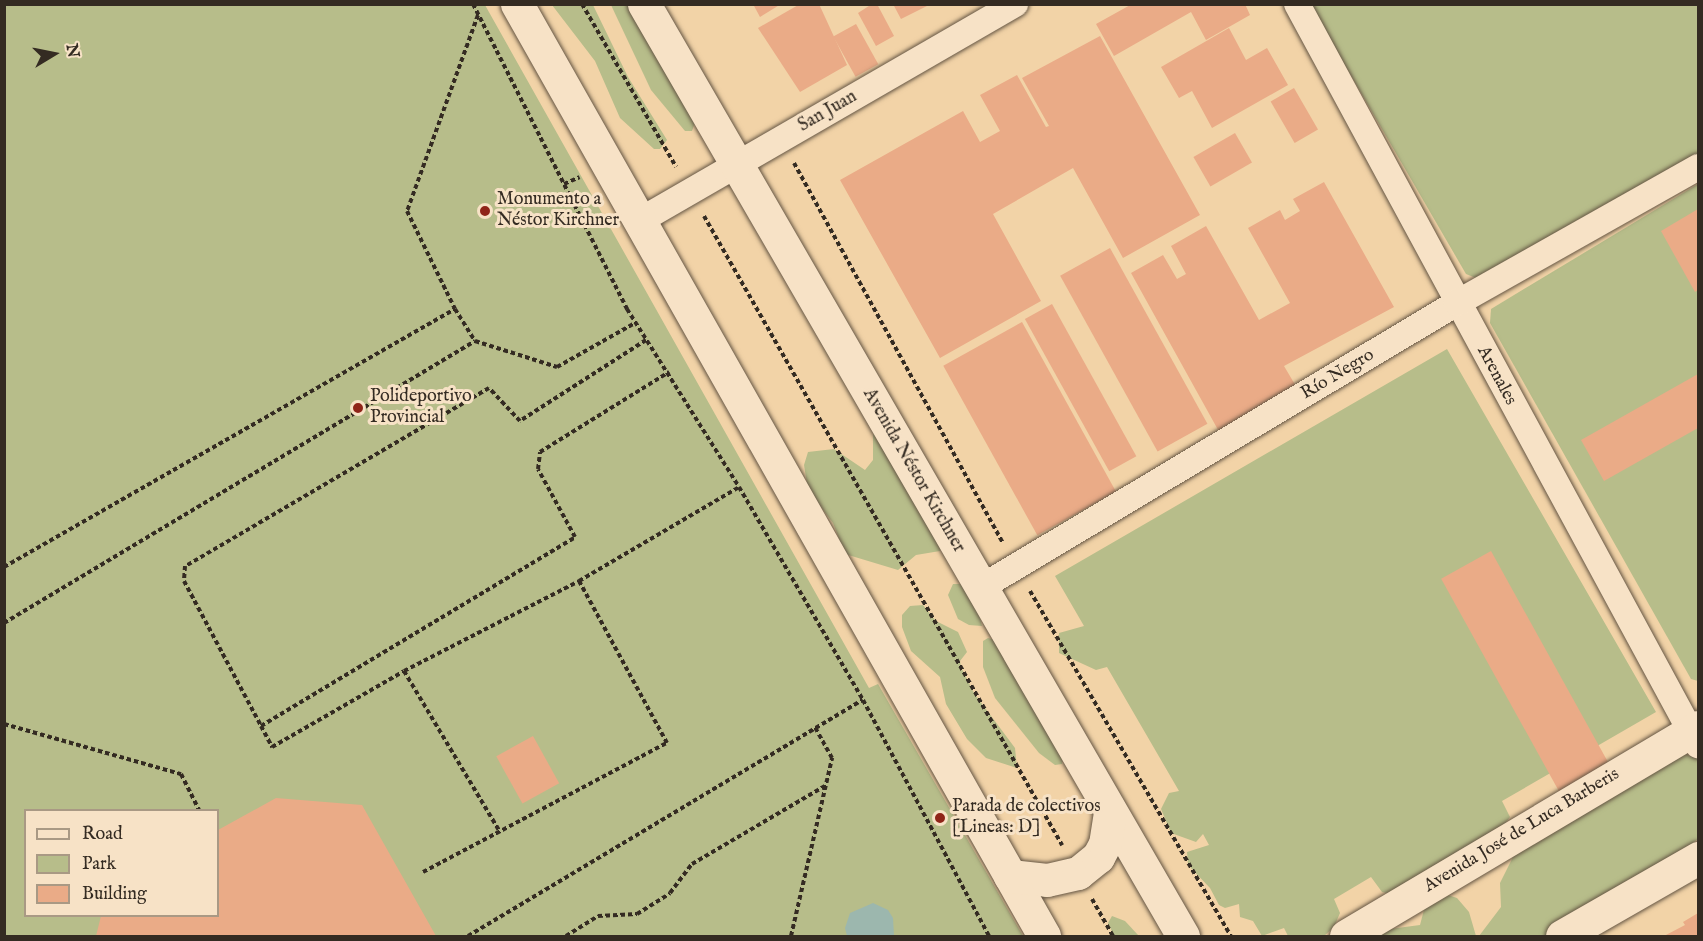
<!DOCTYPE html>
<html>
<head>
<meta charset="utf-8">
<style>
	body { margin:0 }
	#map { position:relative; width:1703px; height:941px; overflow:hidden; background:#f2d3a7; font-family:"IM FELL English",serif }
	div>[style] { position:absolute }
	.green>* { inset:0; background:#b7bd8a }
	.water>* { inset:0; background:#9cb7ae }
	.building>* { inset:0; background:#eaab87; transform-origin:0 0 }
	.path>* { height:4px; margin-top:-2px; transform-origin:0; background:repeating-linear-gradient(90deg,#342b22 0 4.5px,transparent 0 7.5px) }
	.roads { filter:drop-shadow(0 0 2px #645543) drop-shadow(0 0 2px #645543) }
	.minor>* { height:26px; margin:-13px; padding:0 13px; transform-origin:13px; border-radius:13px; background:#f7e2c6 }
	.secondary>* { height:33px; margin:-16.5px; padding:0 16.5px; transform-origin:16.5px; border-radius:16.5px; background:#f7e2c6 }
	.dots>* { width:16px; height:16px; translate:-50% -50%; box-sizing:border-box; border:3px solid #f7e2c6; border-radius:50% }
	span { translate:-50% -50%; white-space:nowrap; text-align:center; line-height:1.15; -webkit-text-stroke:6px #f7e2c6; paint-order:stroke }
	.street-label { font-size:18px; color:#342b22 }
	.poi-label { font-size:18px; color:#342b22 }
	.left { translate:0 -50%; text-align:left }
	.frame { position:absolute; inset:0; border:6px solid #342b22; pointer-events:none }
	.legend { position:absolute; left:24px; top:809px; width:195px; height:108px; box-sizing:border-box; background:#f7e2c6; border:2px solid #a99984; margin:0; padding:8px 10px; list-style:none; font-size:18px; color:#342b22 }
	.legend li { display:flex; align-items:center; gap:12px; height:30px }
	.legend b { width:30px; border:2px solid #a99984 }
	.north { position:absolute; left:24px; top:24px; width:60px; height:60px; -webkit-text-stroke:4px #f7e2c6; paint-order:stroke; rotate:80deg; font-size:16px; font-weight:700; line-height:24px; text-align:center; color:#342b22 }
	.north::after { content:''; display:block; margin:auto; width:21px; height:27px; background:#342b22; clip-path:polygon(50% 0,100% 100%,50% 72%,0 100%) }
</style>
</head>
<body>
<div id="map">
	<div class="green">
		<i style="clip-path:polygon(evenodd,5px 5px,485px 5px,869px 688px,878px 684px,1023px 936px,5px 936px,5px 5px,26px 810px,218px 810px,218px 916px,26px 916px,26px 810px)"></i>
		<i style="clip-path:polygon(552px 5px,593px 5px,628px 77px,667px 140px,660px 149px,654px 149px,620px 118px,595px 61px)"></i>
		<i style="clip-path:polygon(611px 5px,635px 5px,696px 120px,692px 131px,685px 131px,651px 90px)"></i>
		<i style="clip-path:polygon(1310px 5px,1698px 5px,1698px 155px,1476px 278px,1466px 274px)"></i>
		<i style="clip-path:polygon(1698px 184px,1698px 681px,1691px 679px,1490px 323px,1491px 309px)"></i>
		<i style="clip-path:polygon(1447px 349px,1656px 712px,1502px 801px,1510px 817px,1502px 828px,1395px 895px,1382px 892px,1371px 877px,1334px 899px,1340px 913px,1334px 927px,1324px 936px,1288px 936px,1284px 928px,1262px 936px,1253px 921px,1240px 917px,1239px 904px,1225px 908px,1219px 905px,1210px 888px,1188px 865px,1187px 852px,1209px 845px,1203px 834px,1196px 842px,1171px 833px,1161px 809px,1169px 793px,1179px 791px,1107px 667px,1096px 670px,1059px 653px,1059px 633px,1084px 626px,1055px 576px)"></i>
		<i style="clip-path:polygon(878px 431px,942px 544px,940px 551px,916px 555px,898px 570px,845px 554px,833px 523px,808px 490px,804px 465px,808px 452px,834px 449px,865px 470px,873px 460px,873px 435px)"></i>
		<i style="clip-path:polygon(953px 584px,960px 584px,975px 597px,982px 626px,969px 625px,958px 619px,948px 595px)"></i>
		<i style="clip-path:polygon(923px 605px,936px 621px,958px 632px,967px 652px,960px 661px,961px 667px,974px 693px,1015px 748px,1017px 768px,986px 758px,967px 739px,946px 704px,940px 677px,911px 651px,902px 627px,902px 615px,910px 606px)"></i>
		<i style="clip-path:polygon(988px 638px,995px 640px,1066px 744px,1062px 764px,1055px 765px,1039px 753px,995px 698px,983px 667px,983px 641px)"></i>
		<i style="clip-path:polygon(1680px 752px,1698px 759px,1698px 839px,1572px 936px,1479px 936px,1501px 907px,1500px 883px,1517px 849px)"></i>
		<i style="clip-path:polygon(1445px 894px,1457px 898px,1469px 912px,1476px 936px,1370px 936px,1375px 931px,1420px 925px,1425px 906px)"></i>
		<i style="clip-path:polygon(1112px 916px,1125px 921px,1139px 936px,1114px 936px,1108px 923px)"></i>
	</div>
	<div class="water">
		<i style="clip-path:polygon(873px 903px,888px 910px,893px 918px,894px 936px,847px 936px,845px 928px,850px 913px)"></i>
	</div>
	<div class="building">
		<i style="clip-path:polygon(753px 4px,781px 4px,760px 17px)"></i>
		<i style="clip-path:polygon(800px 4px,819px 4px,847px 65px,800px 92px,758px 28px)"></i>
		<i style="clip-path:polygon(872px 4px,877px 4px,894px 36px,876px 46px,858px 13px)"></i>
		<i style="clip-path:polygon(893px 4px,931px 4px,901px 19px)"></i>
		<i style="clip-path:polygon(1132px 4px,1245px 4px,1250px 15px,1206px 40px,1191px 12px,1114px 56px,1096px 24px)"></i>
		<i style="left:856px;top:24px;width:46px;height:26px;rotate:61deg"></i>
		<i style="clip-path:polygon(1229px 28px,1246px 60px,1267px 48px,1288px 85px,1212px 128px,1192px 91px,1179px 98px,1161px 67px)"></i>
		<i style="clip-path:polygon(1100px 36px,1200px 215px,1123px 258px,1073px 168px,993px 214px,1041px 301px,940px 358px,840px 180px,963px 111px,980px 142px,1000px 131px,980px 95px,1017px 75px,1046px 127px,1049px 126px,1022px 78px)"></i>
		<i style="left:1294px;top:88px;width:48px;height:27px;rotate:60deg"></i>
		<i style="left:1235px;top:133px;width:34px;height:48px;rotate:60deg"></i>
		<i style="clip-path:polygon(1324px 182px,1394px 307px,1284px 366px,1300px 393px,1222px 437px,1131px 273px,1163px 255px,1177px 279px,1186px 274px,1171px 246px,1206px 226px,1259px 320px,1290px 303px,1248px 228px,1280px 210px,1285px 220px,1300px 211px,1293px 199px)"></i>
		<i style="clip-path:polygon(1698px 209px,1698px 290px,1695px 292px,1661px 231px)"></i>
		<i style="left:1110px;top:248px;width:201px;height:57px;rotate:61deg"></i>
		<i style="left:1052px;top:304px;width:174px;height:31px;rotate:61deg"></i>
		<i style="left:1022px;top:322px;width:194px;height:90px;rotate:61deg"></i>
		<i style="clip-path:polygon(1698px 374px,1698px 428px,1604px 481px,1581px 440px)"></i>
		<i style="left:1491px;top:551px;width:261px;height:57px;rotate:61deg"></i>
		<i style="left:533px;top:736px;width:54px;height:42px;rotate:61deg"></i>
		<i style="clip-path:polygon(276px 798px,362px 805px,436px 936px,96px 936px,101px 916px,218px 916px,218px 830px)"></i>
		<i style="clip-path:polygon(1698px 913px,1698px 936px,1664px 936px,1685px 925px,1683px 922px)"></i>
	</div>
	<div class="path">
		<i style="left:473px;top:4px;width:342px;rotate:63.2deg"></i>
		<i style="left:627px;top:309px;width:210px;rotate:57.8deg"></i>
		<i style="left:739px;top:487px;width:246px;rotate:59.8deg"></i>
		<i style="left:863px;top:700px;width:268px;rotate:61.9deg"></i>
		<i style="left:582px;top:4px;width:188px;rotate:60deg"></i>
		<i style="left:478px;top:15px;width:208px;rotate:109.9deg"></i>
		<i style="left:407px;top:211px;width:109px;rotate:63.9deg"></i>
		<i style="left:455px;top:309px;width:38px;rotate:58deg"></i>
		<i style="left:475px;top:341px;width:86px;rotate:17.6deg"></i>
		<i style="left:557px;top:367px;width:90px;rotate:-29.4deg"></i>
		<i style="left:794px;top:163px;width:434px;rotate:61.2deg"></i>
		<i style="left:564px;top:184px;width:17px;rotate:-24deg"></i>
		<i style="left:704px;top:216px;width:724px;rotate:60.35deg"></i>
		<i style="left:646px;top:340px;width:150px;rotate:147.3deg"></i>
		<i style="left:520px;top:421px;width:45px;rotate:-133.2deg"></i>
		<i style="left:489px;top:388px;width:352px;rotate:149.6deg"></i>
		<i style="left:185px;top:566px;width:15px;rotate:94deg"></i>
		<i style="left:184px;top:581px;width:164px;rotate:62deg"></i>
		<i style="left:261px;top:726px;width:366px;rotate:-31deg"></i>
		<i style="left:575px;top:537px;width:77px;rotate:-118.6deg"></i>
		<i style="left:538px;top:469px;width:17px;rotate:-83deg"></i>
		<i style="left:540px;top:452px;width:152px;rotate:-31.8deg"></i>
		<i style="left:4px;top:567px;width:520px;rotate:-29.77deg"></i>
		<i style="left:1030px;top:591px;width:399px;rotate:59.8deg"></i>
		<i style="left:4px;top:623px;width:549px;rotate:-30.91deg"></i>
		<i style="left:404px;top:671px;width:187px;rotate:59.2deg"></i>
		<i style="left:4px;top:724px;width:184px;rotate:15.8deg"></i>
		<i style="left:181px;top:774px;width:40px;rotate:63.4deg"></i>
		<i style="left:261px;top:726px;width:24px;rotate:62deg"></i>
		<i style="left:272px;top:747px;width:152px;rotate:-29.9deg"></i>
		<i style="left:404px;top:671px;width:197px;rotate:-27.2deg"></i>
		<i style="left:579px;top:581px;width:186px;rotate:-30.4deg"></i>
		<i style="left:423px;top:872px;width:276px;rotate:-27.9deg"></i>
		<i style="left:667px;top:743px;width:184px;rotate:-118.5deg"></i>
		<i style="left:1092px;top:899px;width:43px;rotate:60.4deg"></i>
		<i style="left:468px;top:936px;width:460px;rotate:-30.9deg"></i>
		<i style="left:566px;top:936px;width:38px;rotate:-32deg"></i>
		<i style="left:598px;top:916px;width:39px;rotate:-3deg"></i>
		<i style="left:637px;top:914px;width:39px;rotate:-32deg"></i>
		<i style="left:670px;top:893px;width:36px;rotate:-53deg"></i>
		<i style="left:692px;top:864px;width:154px;rotate:-30.4deg"></i>
		<i style="left:791px;top:936px;width:183px;rotate:-77deg"></i>
		<i style="left:832px;top:758px;width:37px;rotate:-119deg"></i>
	</div>
	<div class="roads">
		<div class="minor">
			<i style="left:1297px;top:4px;width:843px;rotate:61.58deg"></i>
			<i style="left:641px;top:220px;width:432px;rotate:-30deg"></i>
			<i style="left:980px;top:588px;width:556px;rotate:-30.86deg"></i>
			<i style="left:1457px;top:303px;width:277px;rotate:-29.4deg"></i>
		</div>
		<div class="secondary">
			<i style="left:517px;top:4px;width:1071px;rotate:60.51deg"></i>
			<i style="left:644px;top:4px;width:1077px;rotate:59.96deg"></i>
			<i style="left:1010px;top:876px;width:37px;rotate:6deg"></i>
			<i style="left:1047px;top:880px;width:32px;rotate:-13deg"></i>
			<i style="left:1078px;top:873px;width:26px;rotate:-39deg"></i>
			<i style="left:1098px;top:857px;width:15px;rotate:-62deg"></i>
			<i style="left:1105px;top:844px;width:33px;rotate:-81deg"></i>
			<i style="left:1346px;top:936px;width:409px;rotate:-30.7deg"></i>
			<i style="left:1562px;top:936px;width:157px;rotate:-29.8deg"></i>
		</div>
	</div>
	<div class="dots">
		<i style="left:485px;top:211px;background:#8f2418"></i>
		<i style="left:358px;top:408px;background:#8f2418"></i>
		<i style="left:940px;top:818px;background:#8f2418"></i>
	</div>
	<div class="street-label">
		<span style="left:828px;top:112px;rotate:-30deg">San Juan</span>
		<span style="left:1338px;top:375px;rotate:-31deg">Río Negro</span>
		<span style="left:1496px;top:376px;rotate:62deg">Arenales</span>
		<span style="left:913px;top:471px;rotate:60deg">Avenida Néstor Kirchner</span>
		<span style="left:1522px;top:831px;rotate:-31deg">Avenida José de Luca Barberis</span>
	</div>
	<div class="poi-label">
		<span class="left" style="left:497px;top:211px">Monumento a<br>Néstor Kirchner</span>
		<span class="left" style="left:370px;top:408px">Polideportivo<br>Provincial</span>
		<span class="left" style="left:952px;top:818px">Parada de colectivos<br>[Lineas: D]</span>
	</div>
	<div class="frame"></div>
	<ul class="legend">
	<li><b style="height:8px;background:#f7e2c6"></b>Road</li>
	<li><b style="height:16px;background:#b7bd8a"></b>Park</li>
	<li><b style="height:16px;background:#eaab87"></b>Building</li>
	</ul>
	<div class="north">N</div>
</div>
</body>
</html>
